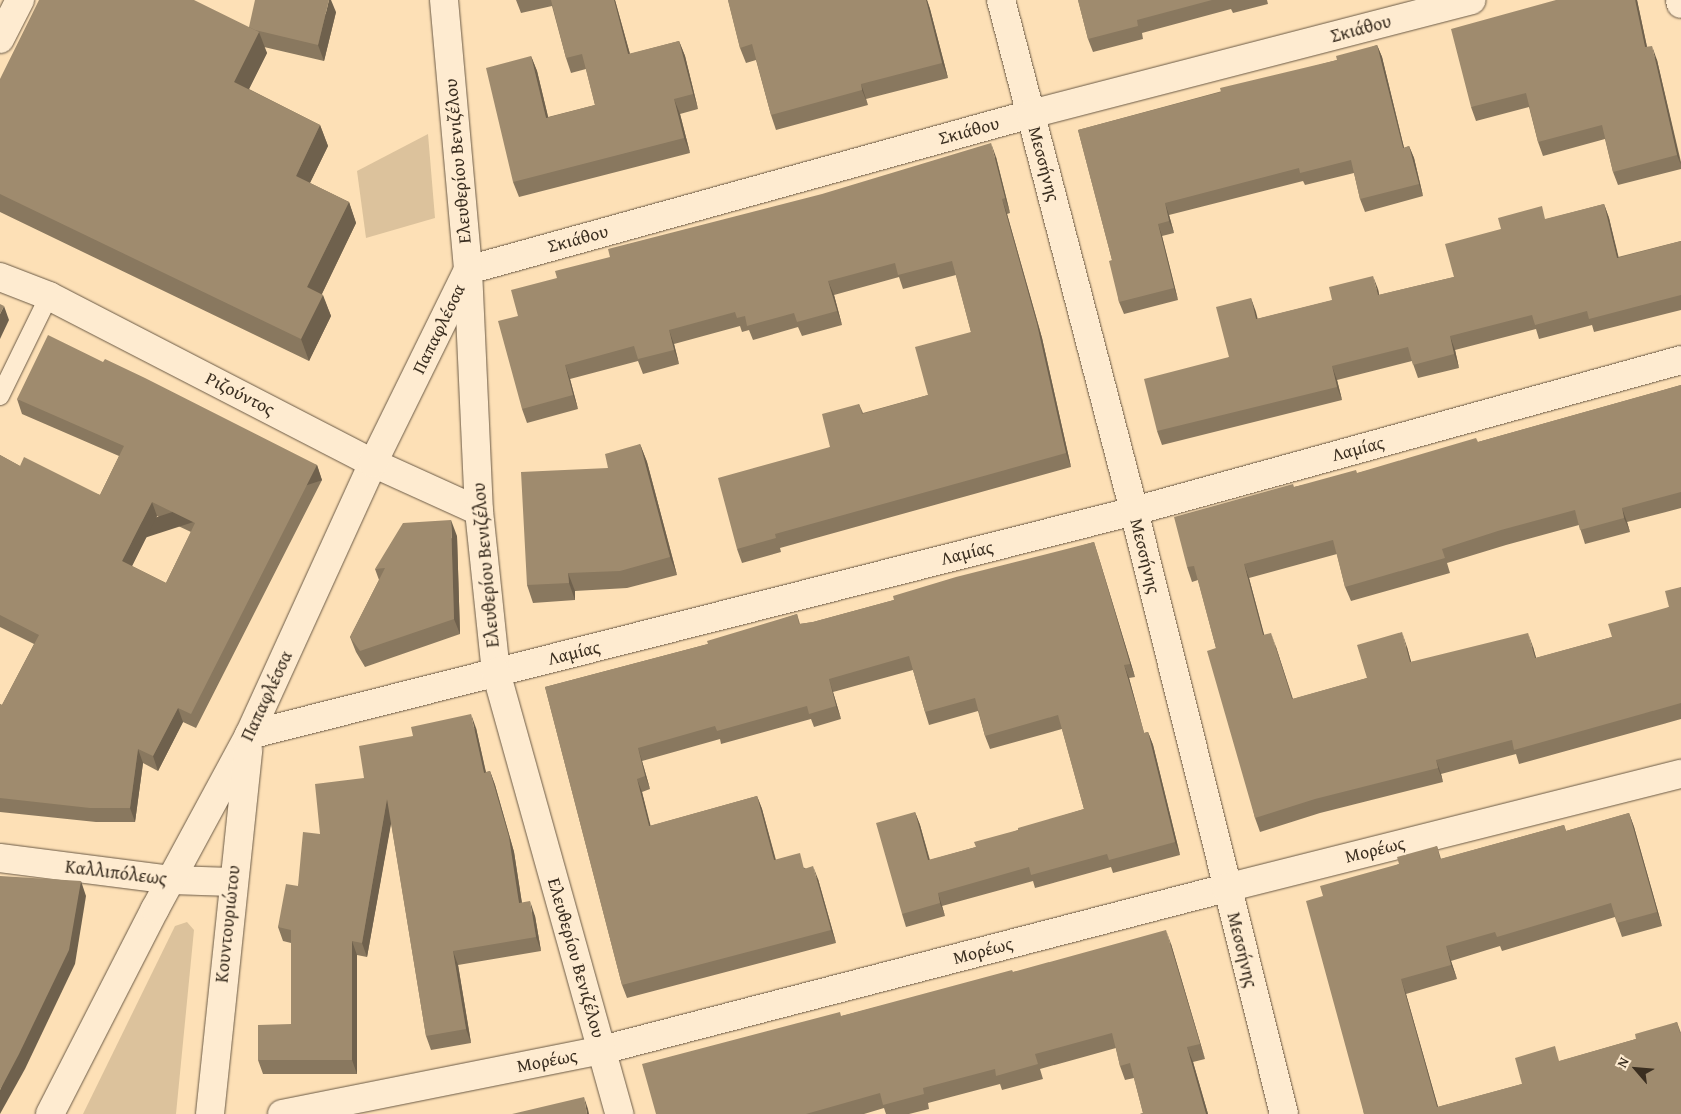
<!DOCTYPE html>
<html>
<head>
<meta charset="utf-8">
<style>
	body { margin:0 }
	#map { position:relative; width:1681px; height:1114px; overflow:hidden; background:#fde0b6; font-family:"Gentium Book Plus",serif }
	div>[style] { position:absolute }
	.green>* { inset:0; background:#dcc29c }
	.roads { filter:drop-shadow(0 0 1px #6b5a46) drop-shadow(0 0 1px #6b5a46) }
	.lane>* { height:18px; margin:-9px; padding:0 9px; transform-origin:9px; border-radius:9px; background:#feebd0 }
	.street>* { height:28px; margin:-14px; padding:0 14px; transform-origin:14px; border-radius:14px; background:#feebd0 }
	.secondary>* { height:28px; margin:-14px; padding:0 14px; transform-origin:14px; border-radius:14px; background:#feebd0 }
	.wall>* { inset:0; background:#89785f }
	.shaded-wall>* { inset:0; background:#6f614d; transform-origin:0 0 }
	.building>* { inset:0; background:#9f8b6e }
	span { translate:-50% -50%; white-space:nowrap; text-align:center; line-height:1.15; -webkit-text-stroke:4px #feebd0; paint-order:stroke }
	.street-label { font-size:18px; color:#3a2e20 }
	.north { position:absolute; left:1611px; top:1044px; width:50px; height:50px; -webkit-text-stroke:4px #feebd0; paint-order:stroke; rotate:297deg; font-size:14px; font-weight:700; line-height:20px; text-align:center; color:#3a2e20 }
	.north::after { content:''; display:block; margin:auto; width:18px; height:22px; background:#3a2e20; clip-path:polygon(50% 0,100% 100%,50% 72%,0 100%) }
</style>
</head>
<body>
<div id="map">
	<div class="green">
		<i style="clip-path:polygon(428px 134px,435px 218px,366px 238px,357px 171px)"></i>
		<i style="clip-path:polygon(187px 922px,194px 930px,176px 1114px,83px 1114px,175px 926px)"></i>
	</div>
	<div class="roads">
		<div class="lane">
			<i style="left:0;top:396px;width:111px;rotate:-63.9deg"></i>
		</div>
		<div class="street">
			<i style="left:1001px;top:0;width:528px;rotate:75.41deg"></i>
			<i style="left:1134px;top:511px;width:621px;rotate:76.03deg"></i>
			<i style="left:1680px;top:0;width:4px;rotate:76deg"></i>
			<i style="left:0;top:277px;width:53px;rotate:21.2deg"></i>
			<i style="left:49px;top:296px;width:365px;rotate:27.3deg"></i>
			<i style="left:373px;top:463px;width:116px;rotate:24.4deg"></i>
			<i style="left:249px;top:735px;width:913px;rotate:-14.2deg"></i>
			<i style="left:1134px;top:511px;width:567px;rotate:-15.43deg"></i>
			<i style="left:0;top:858px;width:172px;rotate:7.3deg"></i>
			<i style="left:171px;top:880px;width:61px;rotate:1.9deg"></i>
			<i style="left:50px;top:1114px;width:230px;rotate:-62.9deg"></i>
			<i style="left:155px;top:909px;width:198px;rotate:-61.6deg"></i>
			<i style="left:249px;top:735px;width:299px;rotate:-65.5deg"></i>
			<i style="left:373px;top:463px;width:215px;rotate:-63.8deg"></i>
			<i style="left:468px;top:270px;width:584px;rotate:-15.49deg"></i>
			<i style="left:1031px;top:114px;width:455px;rotate:-14.5deg"></i>
			<i style="left:210px;top:1114px;width:366px;rotate:-84deg"></i>
			<i style="left:282px;top:1114px;width:326px;rotate:-11.3deg"></i>
			<i style="left:602px;top:1050px;width:645px;rotate:-14.55deg"></i>
			<i style="left:1226px;top:888px;width:469px;rotate:-14.1deg"></i>
		</div>
		<div class="secondary">
			<i style="left:444px;top:0;width:271px;rotate:84.9deg"></i>
			<i style="left:468px;top:270px;width:241px;rotate:87.4deg"></i>
			<i style="left:479px;top:511px;width:162px;rotate:84deg"></i>
			<i style="left:496px;top:672px;width:459px;rotate:74.4deg"></i>
			<i style="left:0;top:39px;width:44px;rotate:-62.9deg"></i>
		</div>
	</div>
	<div class="wall">
		<i style="clip-path:polygon(516px 0,615px 0,630px 54px,679px 41px,685px 56px,698px 109px,680px 114px,690px 153px,519px 197px,513px 182px,531px 56px,537px 71px,548px 117px,595px 105px,586px 69px,571px 73px,566px 58px,552px 6px,521px 13px)"></i>
		<i style="clip-path:polygon(728px 0,927px 0,930px 9px,948px 78px,866px 99px,868px 105px,776px 130px,771px 115px,756px 60px,746px 63px,740px 48px)"></i>
		<i style="clip-path:polygon(1078px 0,1267px 0,1268px 4px,1233px 13px,1231px 9px,1142px 33px,1143px 39px,1093px 52px,1088px 39px)"></i>
		<i style="clip-path:polygon(1637px 0,1647px 47px,1657px 60px,1681px 162px,1681px 169px,1618px 185px,1613px 172px,1605px 139px,1543px 156px,1538px 142px,1529px 107px,1476px 121px,1471px 107px)"></i>
		<i style="clip-path:polygon(336px 12px,324px 61px,264px 47px,267px 53px,249px 89px,320px 125px,328px 146px,310px 183px,349px 202px,356px 223px,322px 294px,331px 316px,309px 361px,0 212px,0 79px,249px 27px)"></i>
		<i style="clip-path:polygon(1377px 45px,1382px 57px,1404px 148px,1409px 146px,1414px 158px,1423px 196px,1365px 212px,1360px 199px,1354px 173px,1305px 185px,1303px 181px,1169px 215px,1174px 233px,1162px 236px,1178px 300px,1124px 314px,1119px 302px,1112px 260px,1078px 130px,1337px 60px)"></i>
		<i style="clip-path:polygon(996px 157px,1010px 213px,1007px 214px,1042px 338px,1071px 467px,780px 548px,781px 552px,742px 563px,737px 549px,830px 447px,859px 404px,863px 413px,928px 395px,971px 332px,956px 275px,903px 289px,899px 277px,834px 295px,842px 325px,802px 336px,798px 327px,753px 340px,749px 330px,742px 332px,740px 326px,674px 344px,679px 364px,643px 374px,638px 361px,570px 379px,578px 409px,527px 423px,522px 409px,518px 316px)"></i>
		<i style="clip-path:polygon(1604px 204px,1609px 218px,1618px 257px,1681px 241px,1681px 310px,1594px 332px,1592px 325px,1539px 339px,1536px 329px,1455px 350px,1459px 368px,1418px 378px,1412px 361px,1337px 380px,1342px 400px,1162px 445px,1157px 431px,1229px 357px,1251px 298px,1257px 319px,1378px 289px,1379px 295px,1454px 277px,1547px 219px)"></i>
		<i style="clip-path:polygon(1681px 385px,1681px 508px,1627px 522px,1630px 532px,1585px 544px,1579px 525px,1506px 545px,1447px 563px,1450px 573px,1351px 601px,1345px 587px,1337px 554px,1249px 578px,1264px 635px,1276px 647px,1293px 699px,1367px 678px,1407px 647px,1411px 662px,1533px 647px,1536px 658px,1612px 637px,1669px 607px,1681px 587px,1681px 719px,1519px 764px,1516px 754px,1441px 774px,1443px 782px,1320px 813px,1260px 832px,1255px 818px,1216px 648px,1198px 580px,1192px 582px,1187px 567px,1294px 487px,1358px 473px,1478px 442px)"></i>
		<i style="clip-path:polygon(evenodd,17px 399px,317px 465px,322px 480px,196px 728px,183px 722px,158px 771px,143px 763px,135px 822px,96px 822px,0 812px,0 704px,2px 705px,34px 644px,0 627px,0 455px,20px 466px,100px 495px,119px 456px,22px 414px,17px 399px,157px 516px,191px 532px,166px 583px,132px 566px,157px 516px)"></i>
		<i style="clip-path:polygon(640px 444px,647px 462px,677px 575px,627px 588px,575px 591px,575px 600px,533px 603px,527px 585px,608px 468px)"></i>
		<i style="clip-path:polygon(457px 536px,460px 634px,365px 667px,356px 652px,350px 637px,379px 580px,375px 569px)"></i>
		<i style="clip-path:polygon(1094px 542px,1098px 555px,1135px 677px,1129px 678px,1144px 733px,1148px 732px,1153px 745px,1180px 855px,1113px 873px,1111px 867px,1035px 888px,1033px 881px,942px 906px,945px 916px,906px 927px,902px 914px,915px 812px,920px 825px,930px 860px,976px 847px,1018px 830px,1084px 809px,1062px 729px,990px 749px,985px 736px,978px 711px,929px 725px,925px 712px,913px 670px,833px 692px,841px 719px,814px 727px,811px 719px,721px 744px,720px 739px,642px 761px,650px 789px,642px 792px,650px 826px,757px 796px,762px 809px,776px 860px,805px 868px,818px 879px,836px 943px,627px 998px,622px 985px,545px 687px,708px 644px,797px 614px,800px 624px,813px 622px,894px 600px)"></i>
		<i style="clip-path:polygon(476px 728px,486px 772px,490px 771px,495px 785px,514px 852px,522px 903px,535px 916px,541px 951px,458px 965px,471px 1043px,431px 1050px,426px 1036px,391px 822px,367px 957px,357px 955px,357px 1074px,263px 1074px,258px 1060px,291px 1024px,291px 943px,283px 941px,278px 927px,298px 886px,320px 834px)"></i>
		<i style="clip-path:polygon(1629px 813px,1634px 827px,1662px 926px,1622px 937px,1615px 917px,1502px 951px,1500px 946px,1451px 961px,1457px 979px,1406px 994px,1438px 1107px,1522px 1084px,1560px 1061px,1636px 1039px,1677px 1022px,1681px 1033px,1681px 1114px,1364px 1114px,1323px 896px,1399px 864px,1437px 846px,1441px 859px,1564px 825px,1566px 831px)"></i>
		<i style="clip-path:polygon(1171px 944px,1205px 1059px,1193px 1062px,1208px 1114px,1140px 1114px,1143px 1113px,1134px 1078px,1125px 1080px,1120px 1066px,1116px 1048px,1040px 1069px,1043px 1079px,1002px 1090px,1000px 1084px,928px 1103px,929px 1109px,909px 1114px,886px 1114px,884px 1108px,864px 1114px,656px 1114px,842px 1016px,1013px 972px)"></i>
	</div>
	<div class="shaded-wall">
		<i style="clip-path:polygon(329px 0,331px 0,336px 12px,324px 61px,318px 45px)"></i>
		<i style="clip-path:polygon(614px 0,615px 0,634px 69px,628px 54px)"></i>
		<i style="clip-path:polygon(926px 0,927px 0,930px 9px,948px 78px,942px 63px)"></i>
		<i style="clip-path:polygon(1635px 0,1637px 0,1650px 61px,1645px 47px)"></i>
		<i style="clip-path:polygon(259px 32px,267px 53px,242px 103px,234px 82px)"></i>
		<i style="clip-path:polygon(679px 41px,685px 56px,698px 109px,693px 94px)"></i>
		<i style="clip-path:polygon(1377px 45px,1382px 57px,1407px 160px,1403px 148px)"></i>
		<i style="clip-path:polygon(1652px 46px,1657px 60px,1681px 165px,1677px 155px)"></i>
		<i style="clip-path:polygon(531px 56px,537px 71px,552px 133px,546px 118px)"></i>
		<i style="clip-path:polygon(861px 84px,868px 105px,862px 90px)"></i>
		<i style="clip-path:polygon(674px 99px,680px 114px,690px 153px,684px 138px)"></i>
		<i style="clip-path:polygon(320px 125px,328px 146px,303px 197px,296px 176px)"></i>
		<i style="clip-path:polygon(991px 143px,996px 157px,1010px 213px,1005px 198px)"></i>
		<i style="clip-path:polygon(1409px 146px,1414px 158px,1423px 196px,1419px 184px)"></i>
		<i style="clip-path:polygon(1002px 199px,1007px 214px,1042px 338px,1071px 467px,1066px 453px)"></i>
		<i style="clip-path:polygon(349px 202px,356px 223px,315px 308px,307px 287px)"></i>
		<i style="clip-path:polygon(1165px 203px,1169px 215px,1174px 233px,1169px 221px)"></i>
		<i style="clip-path:polygon(1604px 204px,1609px 218px,1622px 271px,1617px 258px)"></i>
		<i style="clip-path:polygon(1158px 224px,1162px 236px,1178px 300px,1174px 288px)"></i>
		<i style="clip-path:polygon(1373px 276px,1378px 289px,1382px 309px,1378px 295px)"></i>
		<i style="clip-path:polygon(828px 281px,834px 295px,842px 325px,837px 311px)"></i>
		<i style="clip-path:polygon(323px 295px,331px 316px,309px 361px,301px 339px)"></i>
		<i style="clip-path:polygon(1251px 298px,1256px 312px,1261px 332px,1256px 319px)"></i>
		<i style="clip-path:polygon(4px 306px,9px 320px,0 339px,0 314px)"></i>
		<i style="clip-path:polygon(669px 330px,674px 344px,679px 364px,674px 350px)"></i>
		<i style="clip-path:polygon(1450px 336px,1455px 350px,1459px 368px,1454px 354px)"></i>
		<i style="clip-path:polygon(565px 365px,570px 379px,578px 409px,573px 395px)"></i>
		<i style="clip-path:polygon(1332px 366px,1337px 380px,1342px 400px,1337px 387px)"></i>
		<i style="clip-path:polygon(640px 444px,647px 462px,677px 575px,670px 557px)"></i>
		<i style="left:317px;top:465px;width:16px;height:279px;rotate:72deg"></i>
		<i style="clip-path:polygon(152px 502px,157px 516px,127px 576px,122px 561px)"></i>
		<i style="clip-path:polygon(1622px 508px,1627px 522px,1630px 532px,1624px 518px)"></i>
		<i style="clip-path:polygon(451px 520px,457px 536px,460px 634px,454px 619px)"></i>
		<i style="clip-path:polygon(1094px 542px,1098px 555px,1135px 677px,1130px 664px)"></i>
		<i style="clip-path:polygon(1244px 564px,1249px 578px,1268px 649px,1263px 635px)"></i>
		<i style="clip-path:polygon(568px 573px,575px 591px,575px 600px,569px 583px)"></i>
		<i style="clip-path:polygon(1402px 632px,1407px 647px,1415px 676px,1410px 662px)"></i>
		<i style="clip-path:polygon(1271px 633px,1276px 647px,1297px 713px,1292px 699px)"></i>
		<i style="clip-path:polygon(1528px 633px,1533px 647px,1540px 672px,1535px 658px)"></i>
		<i style="clip-path:polygon(1124px 665px,1129px 678px,1148px 747px,1144px 733px)"></i>
		<i style="clip-path:polygon(829px 679px,833px 692px,841px 719px,836px 706px)"></i>
		<i style="clip-path:polygon(178px 708px,183px 722px,158px 771px,153px 756px)"></i>
		<i style="clip-path:polygon(471px 714px,476px 728px,489px 787px,484px 773px)"></i>
		<i style="clip-path:polygon(1148px 732px,1153px 745px,1180px 855px,1175px 842px)"></i>
		<i style="clip-path:polygon(638px 748px,642px 761px,650px 789px,645px 776px)"></i>
		<i style="clip-path:polygon(138px 749px,143px 763px,135px 822px,130px 808px)"></i>
		<i style="clip-path:polygon(1436px 760px,1441px 774px,1443px 782px,1438px 768px)"></i>
		<i style="clip-path:polygon(490px 771px,495px 785px,514px 852px,524px 917px,519px 903px)"></i>
		<i style="clip-path:polygon(637px 779px,642px 792px,654px 839px,649px 826px)"></i>
		<i style="clip-path:polygon(757px 796px,762px 809px,779px 873px,774px 860px)"></i>
		<i style="clip-path:polygon(387px 799px,393px 813px,367px 957px,362px 943px)"></i>
		<i style="clip-path:polygon(915px 812px,920px 825px,933px 873px,928px 860px)"></i>
		<i style="clip-path:polygon(1629px 813px,1634px 827px,1662px 926px,1657px 912px)"></i>
		<i style="clip-path:polygon(813px 866px,818px 879px,836px 943px,831px 930px)"></i>
		<i style="clip-path:polygon(81px 881px,86px 896px,75px 964px,25px 1069px,0 1114px,0 1090px)"></i>
		<i style="clip-path:polygon(938px 893px,942px 906px,945px 916px,940px 903px)"></i>
		<i style="clip-path:polygon(530px 901px,535px 916px,541px 951px,536px 937px)"></i>
		<i style="clip-path:polygon(1166px 930px,1171px 944px,1205px 1059px,1200px 1044px)"></i>
		<i style="clip-path:polygon(352px 941px,357px 955px,357px 1074px,352px 1060px)"></i>
		<i style="clip-path:polygon(1446px 946px,1457px 979px,1451px 965px)"></i>
		<i style="clip-path:polygon(453px 951px,458px 965px,471px 1043px,466px 1029px)"></i>
		<i style="clip-path:polygon(1401px 979px,1406px 994px,1440px 1114px,1437px 1107px)"></i>
		<i style="clip-path:polygon(1187px 1047px,1193px 1062px,1208px 1114px,1206px 1114px)"></i>
		<i style="clip-path:polygon(584px 1097px,588px 1109px,589px 1114px,587px 1114px)"></i>
	</div>
	<div class="building">
		<i style="clip-path:polygon(39px 0,194px 0,259px 32px,234px 82px,320px 125px,296px 176px,349px 202px,307px 287px,323px 295px,301px 339px,0 194px,0 79px)"></i>
		<i style="clip-path:polygon(255px 0,329px 0,318px 45px,255px 30px,249px 27px)"></i>
		<i style="clip-path:polygon(551px 0,614px 0,628px 54px,679px 41px,693px 94px,674px 99px,684px 138px,513px 182px,486px 68px,531px 56px,546px 118px,595px 105px,582px 54px,566px 58px)"></i>
		<i style="clip-path:polygon(728px 0,926px 0,942px 63px,861px 84px,862px 90px,771px 115px,752px 44px,740px 48px)"></i>
		<i style="clip-path:polygon(1078px 0,1212px 0,1137px 20px,1138px 26px,1088px 39px)"></i>
		<i style="clip-path:polygon(1556px 0,1635px 0,1645px 47px,1652px 46px,1677px 155px,1613px 172px,1602px 125px,1538px 142px,1526px 93px,1471px 107px,1451px 29px)"></i>
		<i style="clip-path:polygon(1377px 45px,1403px 148px,1409px 146px,1419px 184px,1360px 199px,1351px 160px,1300px 173px,1299px 168px,1165px 203px,1169px 221px,1158px 224px,1174px 288px,1119px 302px,1109px 261px,1112px 260px,1078px 130px,1221px 92px,1220px 88px,1337px 60px,1336px 56px)"></i>
		<i style="clip-path:polygon(991px 143px,1005px 198px,1002px 199px,1037px 324px,1066px 453px,775px 534px,776px 538px,737px 549px,718px 478px,830px 447px,822px 414px,859px 404px,862px 414px,928px 395px,915px 347px,971px 332px,952px 261px,898px 275px,895px 263px,828px 281px,837px 311px,797px 322px,794px 313px,747px 326px,745px 316px,737px 318px,735px 312px,669px 330px,674px 350px,638px 359px,634px 346px,565px 365px,573px 395px,522px 409px,498px 321px,518px 316px,511px 290px,557px 278px,555px 271px,610px 257px,608px 249px,822px 194px)"></i>
		<i style="clip-path:polygon(1604px 204px,1617px 258px,1681px 241px,1681px 295px,1589px 319px,1587px 311px,1535px 325px,1532px 315px,1450px 336px,1454px 354px,1413px 365px,1408px 347px,1332px 366px,1337px 387px,1157px 431px,1144px 379px,1229px 357px,1216px 307px,1251px 298px,1256px 319px,1332px 300px,1329px 287px,1373px 276px,1378px 295px,1454px 277px,1445px 244px,1501px 229px,1498px 218px,1542px 206px,1545px 219px)"></i>
		<i style="clip-path:polygon(0 304px,4px 306px,0 314px)"></i>
		<i style="clip-path:polygon(evenodd,48px 335px,103px 362px,105px 359px,145px 378px,317px 465px,191px 714px,178px 708px,153px 756px,138px 749px,130px 808px,90px 808px,0 798px,0 704px,2px 705px,39px 635px,0 615px,0 455px,20px 466px,24px 457px,100px 495px,124px 446px,17px 399px,48px 335px,152px 502px,195px 523px,166px 583px,122px 561px,152px 502px)"></i>
		<i style="clip-path:polygon(1681px 385px,1681px 492px,1622px 508px,1624px 518px,1580px 530px,1575px 510px,1501px 530px,1442px 549px,1445px 558px,1345px 587px,1333px 540px,1244px 564px,1263px 635px,1271px 633px,1292px 699px,1367px 678px,1357px 645px,1402px 632px,1410px 662px,1528px 633px,1535px 658px,1612px 637px,1608px 624px,1669px 607px,1665px 591px,1681px 587px,1681px 703px,1514px 750px,1512px 740px,1436px 760px,1438px 768px,1315px 799px,1255px 818px,1207px 651px,1216px 648px,1194px 566px,1187px 567px,1174px 517px,1293px 484px,1294px 487px,1356px 470px,1357px 473px,1476px 438px,1478px 442px)"></i>
		<i style="clip-path:polygon(640px 444px,670px 557px,620px 571px,568px 573px,569px 583px,527px 585px,521px 472px,608px 468px,605px 454px)"></i>
		<i style="clip-path:polygon(451px 520px,454px 619px,360px 651px,350px 637px,385px 568px,375px 569px,403px 523px)"></i>
		<i style="clip-path:polygon(1094px 542px,1130px 664px,1124px 665px,1144px 733px,1148px 732px,1175px 842px,1109px 860px,1107px 854px,1031px 875px,1029px 867px,938px 893px,940px 903px,902px 914px,876px 823px,915px 812px,928px 860px,976px 847px,974px 842px,1018px 830px,1018px 828px,1084px 809px,1058px 715px,985px 736px,975px 698px,925px 712px,909px 656px,829px 679px,836px 706px,809px 714px,807px 706px,717px 731px,715px 726px,638px 748px,645px 776px,637px 779px,649px 826px,757px 796px,774px 860px,800px 853px,804px 869px,813px 866px,831px 930px,622px 985px,545px 687px,708px 644px,707px 641px,797px 614px,799px 624px,813px 622px,894px 600px,893px 596px,956px 577px)"></i>
		<i style="clip-path:polygon(471px 714px,484px 773px,490px 771px,509px 837px,519px 903px,530px 901px,536px 937px,453px 951px,466px 1029px,426px 1036px,387px 799px,362px 943px,352px 941px,352px 1060px,258px 1060px,258px 1025px,291px 1024px,291px 930px,278px 927px,286px 884px,298px 886px,303px 832px,320px 834px,315px 784px,364px 778px,359px 746px,413px 736px,411px 727px)"></i>
		<i style="clip-path:polygon(1629px 813px,1657px 912px,1617px 923px,1611px 903px,1497px 937px,1495px 932px,1446px 946px,1451px 965px,1401px 979px,1437px 1107px,1522px 1084px,1515px 1058px,1555px 1046px,1559px 1061px,1636px 1039px,1635px 1034px,1677px 1022px,1680px 1033px,1681px 1033px,1681px 1114px,1364px 1114px,1306px 901px,1323px 896px,1320px 886px,1399px 864px,1397px 857px,1437px 846px,1440px 859px,1564px 825px,1566px 831px)"></i>
		<i style="clip-path:polygon(0 876px,81px 881px,69px 950px,19px 1054px,0 1090px)"></i>
		<i style="clip-path:polygon(1166px 930px,1200px 1044px,1187px 1047px,1206px 1114px,1140px 1114px,1143px 1113px,1130px 1063px,1120px 1066px,1112px 1033px,1035px 1054px,1038px 1064px,996px 1076px,995px 1069px,923px 1088px,924px 1094px,883px 1105px,880px 1093px,806px 1114px,656px 1114px,642px 1064px,840px 1012px,841px 1016px,1012px 970px,1013px 972px)"></i>
		<i style="clip-path:polygon(584px 1097px,587px 1114px,512px 1114px)"></i>
	</div>
	<div class="street-label">
		<span style="left:1361px;top:29px;rotate:-15deg">Σκιάθου</span>
		<span style="left:969px;top:131px;rotate:-15deg">Σκιάθου</span>
		<span style="left:458px;top:161px;rotate:-95deg">Ελευθερίου Βενιζέλου</span>
		<span style="left:1044px;top:164px;rotate:75deg">Μεσσήνης</span>
		<span style="left:578px;top:239px;rotate:-15deg">Σκιάθου</span>
		<span style="left:439px;top:329px;rotate:-64deg">Παπαφλέσσα</span>
		<span style="left:240px;top:394px;rotate:27deg">Ριζούντος</span>
		<span style="left:1358px;top:449px;rotate:-15deg">Λαμίας</span>
		<span style="left:967px;top:553px;rotate:-14deg">Λαμίας</span>
		<span style="left:1145px;top:556px;rotate:76deg">Μεσσήνης</span>
		<span style="left:486px;top:565px;rotate:-95deg">Ελευθερίου Βενιζέλου</span>
		<span style="left:574px;top:653px;rotate:-14deg">Λαμίας</span>
		<span style="left:267px;top:696px;rotate:-65deg">Παπαφλέσσα</span>
		<span style="left:1375px;top:850px;rotate:-14deg">Μορέως</span>
		<span style="left:116px;top:873px;rotate:7deg">Καλλιπόλεως</span>
		<span style="left:228px;top:924px;rotate:-84deg">Κουντουριώτου</span>
		<span style="left:1242px;top:950px;rotate:76deg">Μεσσήνης</span>
		<span style="left:983px;top:951px;rotate:-15deg">Μορέως</span>
		<span style="left:576px;top:958px;rotate:74deg">Ελευθερίου Βενιζέλου</span>
		<span style="left:547px;top:1061px;rotate:-11deg">Μορέως</span>
	</div>
	<div class="north">N</div>
</div>
</body>
</html>
